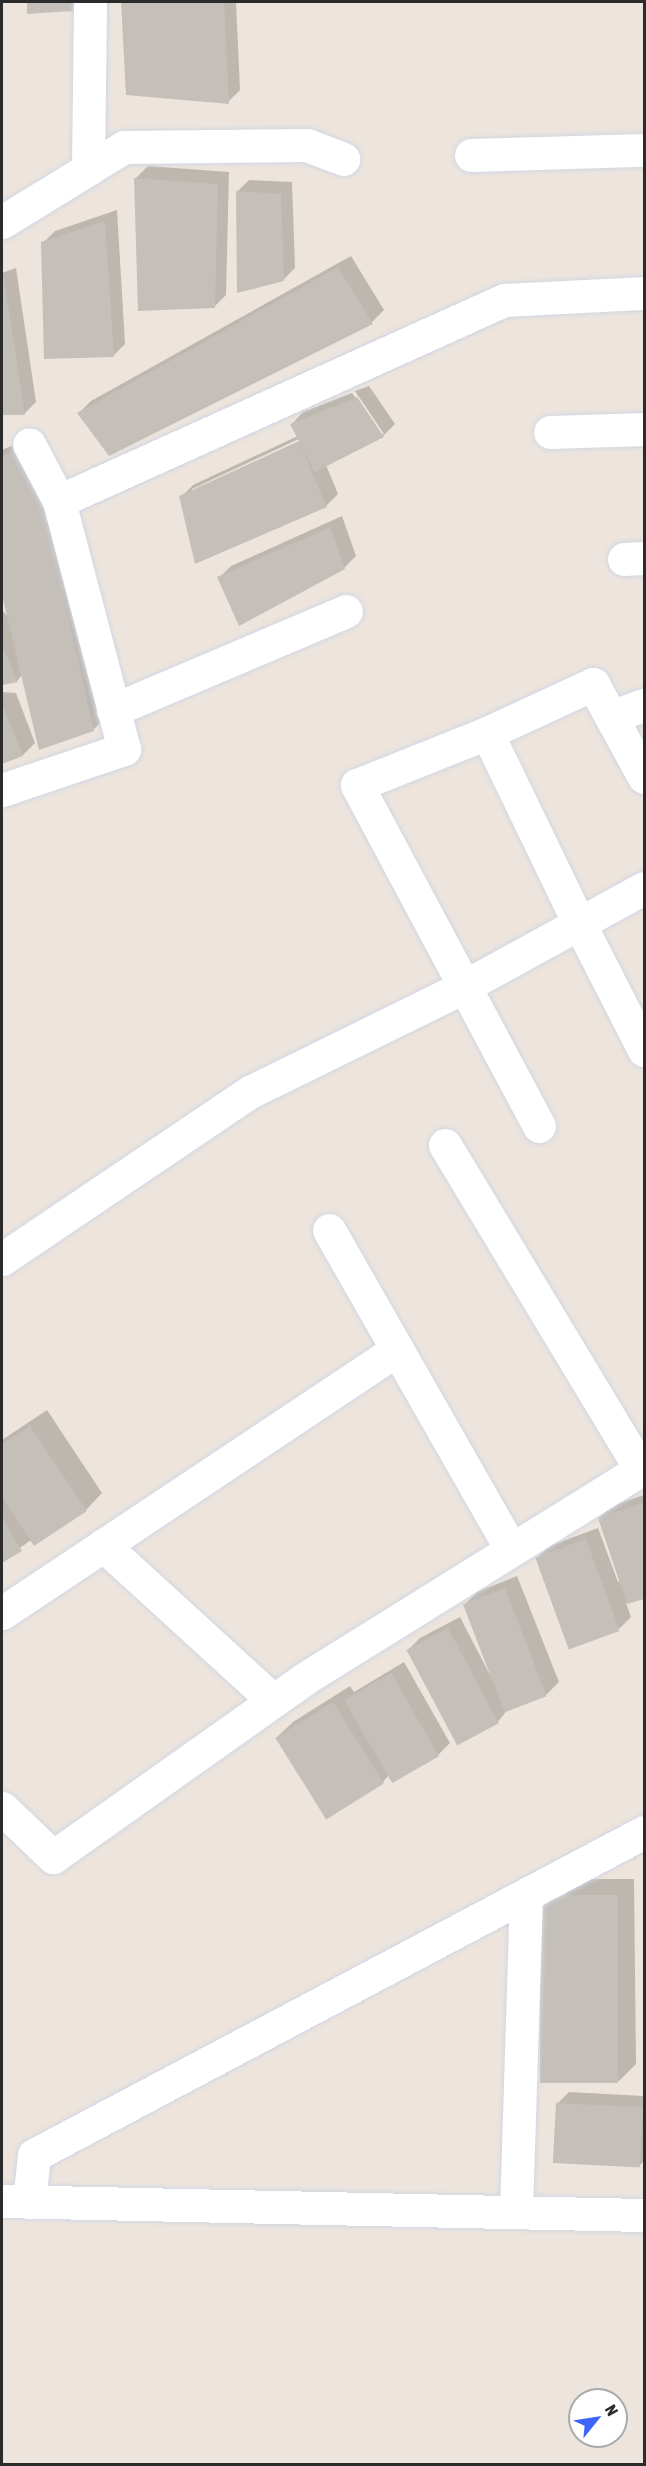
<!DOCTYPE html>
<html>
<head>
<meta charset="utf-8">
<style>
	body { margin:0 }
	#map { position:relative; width:646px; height:2466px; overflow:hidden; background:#ede5dd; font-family:"Asap Condensed",sans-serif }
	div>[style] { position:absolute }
	.shadow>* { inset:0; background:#0003 }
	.building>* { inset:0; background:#c5bfb9; transform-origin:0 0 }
	.roads { filter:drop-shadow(0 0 2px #d2d6e3) drop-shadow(0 0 2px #d2d6e3) }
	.minor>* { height:33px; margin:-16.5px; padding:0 16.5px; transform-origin:16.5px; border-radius:16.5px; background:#fff }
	span { translate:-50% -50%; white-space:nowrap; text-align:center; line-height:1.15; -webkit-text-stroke:4.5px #fff; paint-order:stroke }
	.frame { position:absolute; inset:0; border:3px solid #2b2b2b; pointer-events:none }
	.north { position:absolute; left:568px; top:2388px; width:60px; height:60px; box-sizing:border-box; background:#fff; border:2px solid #aaa; border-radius:50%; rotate:60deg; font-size:16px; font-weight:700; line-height:24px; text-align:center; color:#2b2b2b }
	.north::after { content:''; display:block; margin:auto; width:21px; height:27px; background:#3d65fa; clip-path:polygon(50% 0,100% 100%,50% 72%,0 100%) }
</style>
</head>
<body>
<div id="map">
	<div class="shadow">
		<i style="clip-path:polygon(28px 2px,110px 2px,104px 8px,28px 13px)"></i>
		<i style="clip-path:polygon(123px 2px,236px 2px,240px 90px,228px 102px,127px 94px)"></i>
		<i style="clip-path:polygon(148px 166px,229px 172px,226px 295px,214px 307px,136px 178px)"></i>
		<i style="clip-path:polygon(249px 180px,292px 182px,295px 268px,283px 280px,237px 192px)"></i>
		<i style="clip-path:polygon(117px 210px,125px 344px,113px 356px,43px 243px,55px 231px)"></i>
		<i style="clip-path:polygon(351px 256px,384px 310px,372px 322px,79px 413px,91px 401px)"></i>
		<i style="clip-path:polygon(16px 268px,36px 402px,24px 414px,2px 414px,2px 273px)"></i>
		<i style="clip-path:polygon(evenodd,369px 386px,395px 424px,383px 436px,326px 465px,338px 494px,326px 506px,181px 497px,193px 485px,298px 436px,292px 424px,303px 412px,352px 393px,380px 434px,384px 434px,355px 391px,369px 386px,305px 436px,306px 439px,192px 492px,192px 489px,305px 436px)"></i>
		<i style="clip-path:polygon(41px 433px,105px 718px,93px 730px,22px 675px,17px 681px,2px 684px,2px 610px,9px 618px,2px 589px,2px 450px)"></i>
		<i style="clip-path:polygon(342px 516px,356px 556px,344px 568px,219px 578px,231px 566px)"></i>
		<i style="clip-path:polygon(2px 692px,16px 693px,35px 743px,23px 755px,2px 762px)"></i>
		<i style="clip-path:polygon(47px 1410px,102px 1493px,86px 1510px,31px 1540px,2px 1561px,2px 1440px)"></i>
		<i style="clip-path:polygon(644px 1495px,644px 1597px,626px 1603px,631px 1617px,619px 1629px,537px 1558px,549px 1546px,598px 1528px,618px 1582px,621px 1581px,599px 1518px,611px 1506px)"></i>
		<i style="clip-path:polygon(517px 1576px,559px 1682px,547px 1694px,508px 1709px,497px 1723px,408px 1650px,420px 1638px,460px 1617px,490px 1675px,492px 1674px,465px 1604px,477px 1592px)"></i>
		<i style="clip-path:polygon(404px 1662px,450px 1743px,438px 1755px,393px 1782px,389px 1775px,383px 1782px,276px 1738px,293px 1722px,350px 1686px,354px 1692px)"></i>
		<i style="clip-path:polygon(558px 1879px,634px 1879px,636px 2064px,619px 2081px,543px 2081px)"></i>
		<i style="clip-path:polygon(569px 2092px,644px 2096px,644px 2161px,639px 2166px,557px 2104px)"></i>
	</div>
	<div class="building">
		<i style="clip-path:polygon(27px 2px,105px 2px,104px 9px,27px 14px)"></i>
		<i style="clip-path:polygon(121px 2px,224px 2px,229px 104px,126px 95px)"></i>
		<i style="clip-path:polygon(134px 178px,218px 184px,215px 308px,138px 311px)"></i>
		<i style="clip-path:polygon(236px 191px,281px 194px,284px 281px,237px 293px)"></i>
		<i style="clip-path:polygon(105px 221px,114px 357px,44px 359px,41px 242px)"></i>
		<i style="clip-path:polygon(338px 267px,373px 324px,109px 456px,77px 413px)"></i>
		<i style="clip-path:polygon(4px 279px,25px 415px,2px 415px,2px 280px)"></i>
		<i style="clip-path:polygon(357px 397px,384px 437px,315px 472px,300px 445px,327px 507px,195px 564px,179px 496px,299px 441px,290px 424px)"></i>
		<i style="clip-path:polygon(29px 444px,94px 731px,39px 750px,2px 595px,2px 456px)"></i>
		<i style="clip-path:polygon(330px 527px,345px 569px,239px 626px,217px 577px)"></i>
		<i style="clip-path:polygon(2px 645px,18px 682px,2px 685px)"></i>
		<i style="clip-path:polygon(2px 704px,23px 756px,2px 764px)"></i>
		<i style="clip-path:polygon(30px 1426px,87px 1511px,34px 1546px,2px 1497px,2px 1444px)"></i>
		<i style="clip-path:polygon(644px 1502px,644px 1599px,627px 1604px,598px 1518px)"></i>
		<i style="clip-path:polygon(2px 1517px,22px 1551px,2px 1563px)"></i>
		<i style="left:586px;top:1539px;width:98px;height:54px;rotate:70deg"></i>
		<i style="left:505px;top:1588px;width:116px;height:45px;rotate:69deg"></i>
		<i style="left:448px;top:1628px;width:108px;height:47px;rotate:62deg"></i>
		<i style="left:391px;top:1673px;width:96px;height:54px;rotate:60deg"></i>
		<i style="left:333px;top:1702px;width:96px;height:68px;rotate:58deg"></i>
		<i style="left:540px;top:1895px;width:78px;height:188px"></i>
		<i style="left:556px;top:2103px;width:87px;height:60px;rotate:3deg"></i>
	</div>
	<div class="roads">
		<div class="minor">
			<i style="left:471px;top:155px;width:173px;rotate:-1.7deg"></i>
			<i style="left:88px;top:169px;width:42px;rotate:-31.4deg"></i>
			<i style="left:124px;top:147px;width:183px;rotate:-0.6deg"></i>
			<i style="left:307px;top:145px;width:39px;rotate:21deg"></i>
			<i style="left:2px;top:222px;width:101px;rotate:-31.6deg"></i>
			<i style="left:88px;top:169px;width:167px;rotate:-89.3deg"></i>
			<i style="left:550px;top:432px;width:94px;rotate:-1.8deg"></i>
			<i style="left:59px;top:501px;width:489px;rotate:-24.3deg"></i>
			<i style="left:505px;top:300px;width:139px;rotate:-2.9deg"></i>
			<i style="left:624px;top:559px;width:20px;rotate:-3deg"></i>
			<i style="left:113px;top:710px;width:253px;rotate:-23deg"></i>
			<i style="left:613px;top:716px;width:33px;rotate:-20deg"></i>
			<i style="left:487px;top:733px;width:211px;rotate:64.2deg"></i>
			<i style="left:579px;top:923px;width:143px;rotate:62.9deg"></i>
			<i style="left:2px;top:790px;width:129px;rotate:-18.6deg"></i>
			<i style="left:124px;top:749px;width:256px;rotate:-104.7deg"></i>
			<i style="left:59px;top:501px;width:64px;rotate:-117.8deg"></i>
			<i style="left:539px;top:1126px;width:387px;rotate:-118.1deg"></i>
			<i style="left:357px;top:785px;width:140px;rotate:-21.8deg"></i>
			<i style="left:487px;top:733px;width:117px;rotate:-24.8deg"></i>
			<i style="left:593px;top:684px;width:106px;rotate:61.3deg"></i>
			<i style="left:445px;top:1145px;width:377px;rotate:58.9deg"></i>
			<i style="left:329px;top:1230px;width:367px;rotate:60.3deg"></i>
			<i style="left:2px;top:1259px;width:299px;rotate:-34deg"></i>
			<i style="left:250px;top:1092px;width:237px;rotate:-26.2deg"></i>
			<i style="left:463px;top:987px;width:206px;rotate:-28.7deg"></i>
			<i style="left:103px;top:1545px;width:230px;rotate:42.4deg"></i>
			<i style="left:2px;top:1613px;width:475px;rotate:-33.7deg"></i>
			<i style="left:2px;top:1808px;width:71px;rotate:43.9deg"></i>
			<i style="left:53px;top:1857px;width:308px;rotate:-35.3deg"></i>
			<i style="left:304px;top:1679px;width:401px;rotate:-31.9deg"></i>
			<i style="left:2px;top:2201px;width:642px;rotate:1.25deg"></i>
			<i style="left:29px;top:2202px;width:47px;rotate:-83.9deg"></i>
			<i style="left:34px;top:2155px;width:690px;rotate:-27.9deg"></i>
			<i style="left:516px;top:2212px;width:317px;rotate:-88.2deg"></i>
		</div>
	</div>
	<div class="frame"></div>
	<div class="north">N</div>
</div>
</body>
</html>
